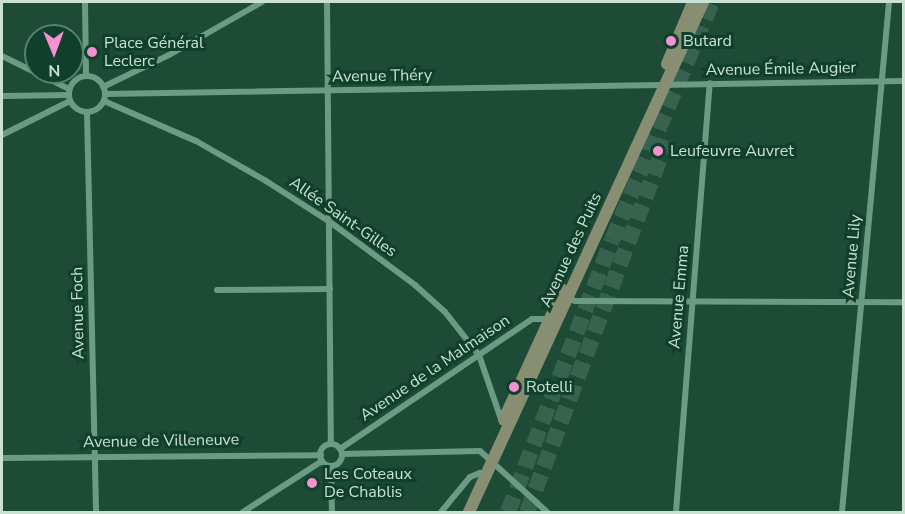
<!DOCTYPE html>
<html>
<head>
<meta charset="utf-8">
<style>
	body { margin:0 }
	#map { position:relative; width:905px; height:514px; overflow:hidden; background:#1d4b36; font-family:"Nunito Sans",sans-serif }
	div>[style] { position:absolute }
	.highway-tunnel>* { height:16px; margin-top:-8px; transform-origin:0; background:repeating-linear-gradient(90deg,#37624e 0 16px,transparent 0 24px) }
	.street>* { height:6px; margin:-3px; padding:0 3px; transform-origin:3px; border-radius:3px; background:#6b9b82 }
	.street>.ring { margin:-3px; padding:0; box-sizing:content-box; background:none; border:6px solid #6b9b82; border-radius:50% }
	.secondary>* { height:12px; margin:-6px; padding:0 6px; transform-origin:6px; border-radius:6px; background:#888e71 }
	.dots>* { width:16px; height:16px; translate:-50% -50%; box-sizing:border-box; border:3px solid #10402c; border-radius:50% }
	span { translate:-50% -50%; white-space:nowrap; text-align:center; line-height:1.15; -webkit-text-stroke:6px #10402c; paint-order:stroke }
	.poi-label { font-size:16px; color:#c9e1d3 }
	.left { translate:0 -50%; text-align:left }
	.street-label { font-size:16px; color:#c9e1d3 }
	.frame { position:absolute; inset:0; border:3px solid #c9e1d3; pointer-events:none }
	.north { position:absolute; left:24px; top:24px; width:60px; height:60px; box-sizing:border-box; background:#10402c; border:2px solid #5a806f; border-radius:50%; rotate:179deg; font-size:16px; font-weight:700; line-height:24px; text-align:center; color:#c9e1d3 }
	.north::after { content:''; display:block; margin:auto; width:21px; height:27px; background:#f591d2; clip-path:polygon(50% 0,100% 100%,50% 72%,0 100%) }
</style>
</head>
<body>
<div id="map">
	<div class="highway-tunnel">
		<i style="left:508px;top:512px;width:291px;rotate:-69.1deg"></i>
		<i style="left:612px;top:240px;width:258px;rotate:-67.2deg"></i>
		<i style="left:527px;top:512px;width:397px;rotate:-69.4deg"></i>
	</div>
	<div class="street">
		<i style="left:85px;top:2px;width:74px;rotate:89.2deg"></i>
		<i style="left:327px;top:2px;width:442px;rotate:89.5deg"></i>
		<i style="left:2px;top:56px;width:75px;rotate:26.2deg"></i>
		<i class="ring" style="left:69px;top:76px;width:30px;height:30px"></i>
		<i style="left:103px;top:87px;width:73px;rotate:-25.9deg"></i>
		<i style="left:169px;top:55px;width:107px;rotate:-29.7deg"></i>
		<i style="left:105px;top:94px;width:799px;rotate:-0.93deg"></i>
		<i style="left:2px;top:96px;width:67px;rotate:-0.9deg"></i>
		<i style="left:104px;top:101px;width:100px;rotate:23.5deg"></i>
		<i style="left:196px;top:141px;width:81px;rotate:29.7deg"></i>
		<i style="left:266px;top:181px;width:76px;rotate:32.6deg"></i>
		<i style="left:330px;top:222px;width:106px;rotate:36.5deg"></i>
		<i style="left:415px;top:285px;width:40px;rotate:42deg"></i>
		<i style="left:445px;top:312px;width:55px;rotate:51.7deg"></i>
		<i style="left:479px;top:355px;width:71px;rotate:71.1deg"></i>
		<i style="left:87px;top:112px;width:400px;rotate:88.7deg"></i>
		<i style="left:2px;top:135px;width:76px;rotate:-26.6deg"></i>
		<i style="left:217px;top:290px;width:113px;rotate:-0.5deg"></i>
		<i style="left:566px;top:297px;width:10px;rotate:24deg"></i>
		<i style="left:575px;top:301px;width:329px;rotate:0.2deg"></i>
		<i class="ring" style="left:320px;top:444px;width:16px;height:16px"></i>
		<i style="left:340px;top:449px;width:232px;rotate:-34.1deg"></i>
		<i style="left:532px;top:319px;width:16px"></i>
		<i style="left:342px;top:454px;width:138px;rotate:-1.2deg"></i>
		<i style="left:480px;top:451px;width:91px;rotate:42.3deg"></i>
		<i style="left:2px;top:458px;width:319px;rotate:-0.5deg"></i>
		<i style="left:331px;top:466px;width:46px;rotate:88.8deg"></i>
		<i style="left:243px;top:512px;width:94px;rotate:-32.8deg"></i>
		<i style="left:441px;top:512px;width:45px;rotate:-50.4deg"></i>
		<i style="left:470px;top:477px;width:11px;rotate:-22deg"></i>
		<i style="left:676px;top:512px;width:430px;rotate:-85.5deg"></i>
		<i style="left:842px;top:512px;width:512px;rotate:-84.73deg"></i>
	</div>
	<div class="secondary">
		<i style="left:667px;top:64px;width:67px;rotate:-67.2deg"></i>
		<i style="left:504px;top:419px;width:142px;rotate:-65.4deg"></i>
		<i style="left:469px;top:512px;width:561px;rotate:-65.35deg"></i>
	</div>
	<div class="dots">
		<i style="left:671px;top:41px;background:#f591d2"></i>
		<i style="left:92px;top:52px;background:#f591d2"></i>
		<i style="left:658px;top:151px;background:#f591d2"></i>
		<i style="left:514px;top:387px;background:#f591d2"></i>
		<i style="left:312px;top:483px;background:#f591d2"></i>
	</div>
	<div class="poi-label">
		<span class="left" style="left:683px;top:41px">Butard</span>
		<span class="left" style="left:104px;top:52px">Place Général<br>Leclerc</span>
		<span class="left" style="left:670px;top:151px">Leufeuvre Auvret</span>
		<span class="left" style="left:526px;top:387px">Rotelli</span>
		<span class="left" style="left:324px;top:483px">Les Coteaux<br>De Chablis</span>
	</div>
	<div class="street-label">
		<span style="left:781px;top:69px;rotate:-1deg">Avenue Émile Augier</span>
		<span style="left:382px;top:76px;rotate:-1deg">Avenue Théry</span>
		<span style="left:343px;top:217px;rotate:35deg">Allée Saint-Gilles</span>
		<span style="left:571px;top:250px;rotate:-65deg">Avenue des Puits</span>
		<span style="left:852px;top:256px;rotate:-85deg">Avenue Lily</span>
		<span style="left:679px;top:297px;rotate:-85deg">Avenue Emma</span>
		<span style="left:78px;top:313px;rotate:-91deg">Avenue Foch</span>
		<span style="left:435px;top:368px;rotate:-34deg">Avenue de la Malmaison</span>
		<span style="left:161px;top:441px;rotate:-1deg">Avenue de Villeneuve</span>
	</div>
	<div class="frame"></div>
	<div class="north">N</div>
</div>
</body>
</html>
